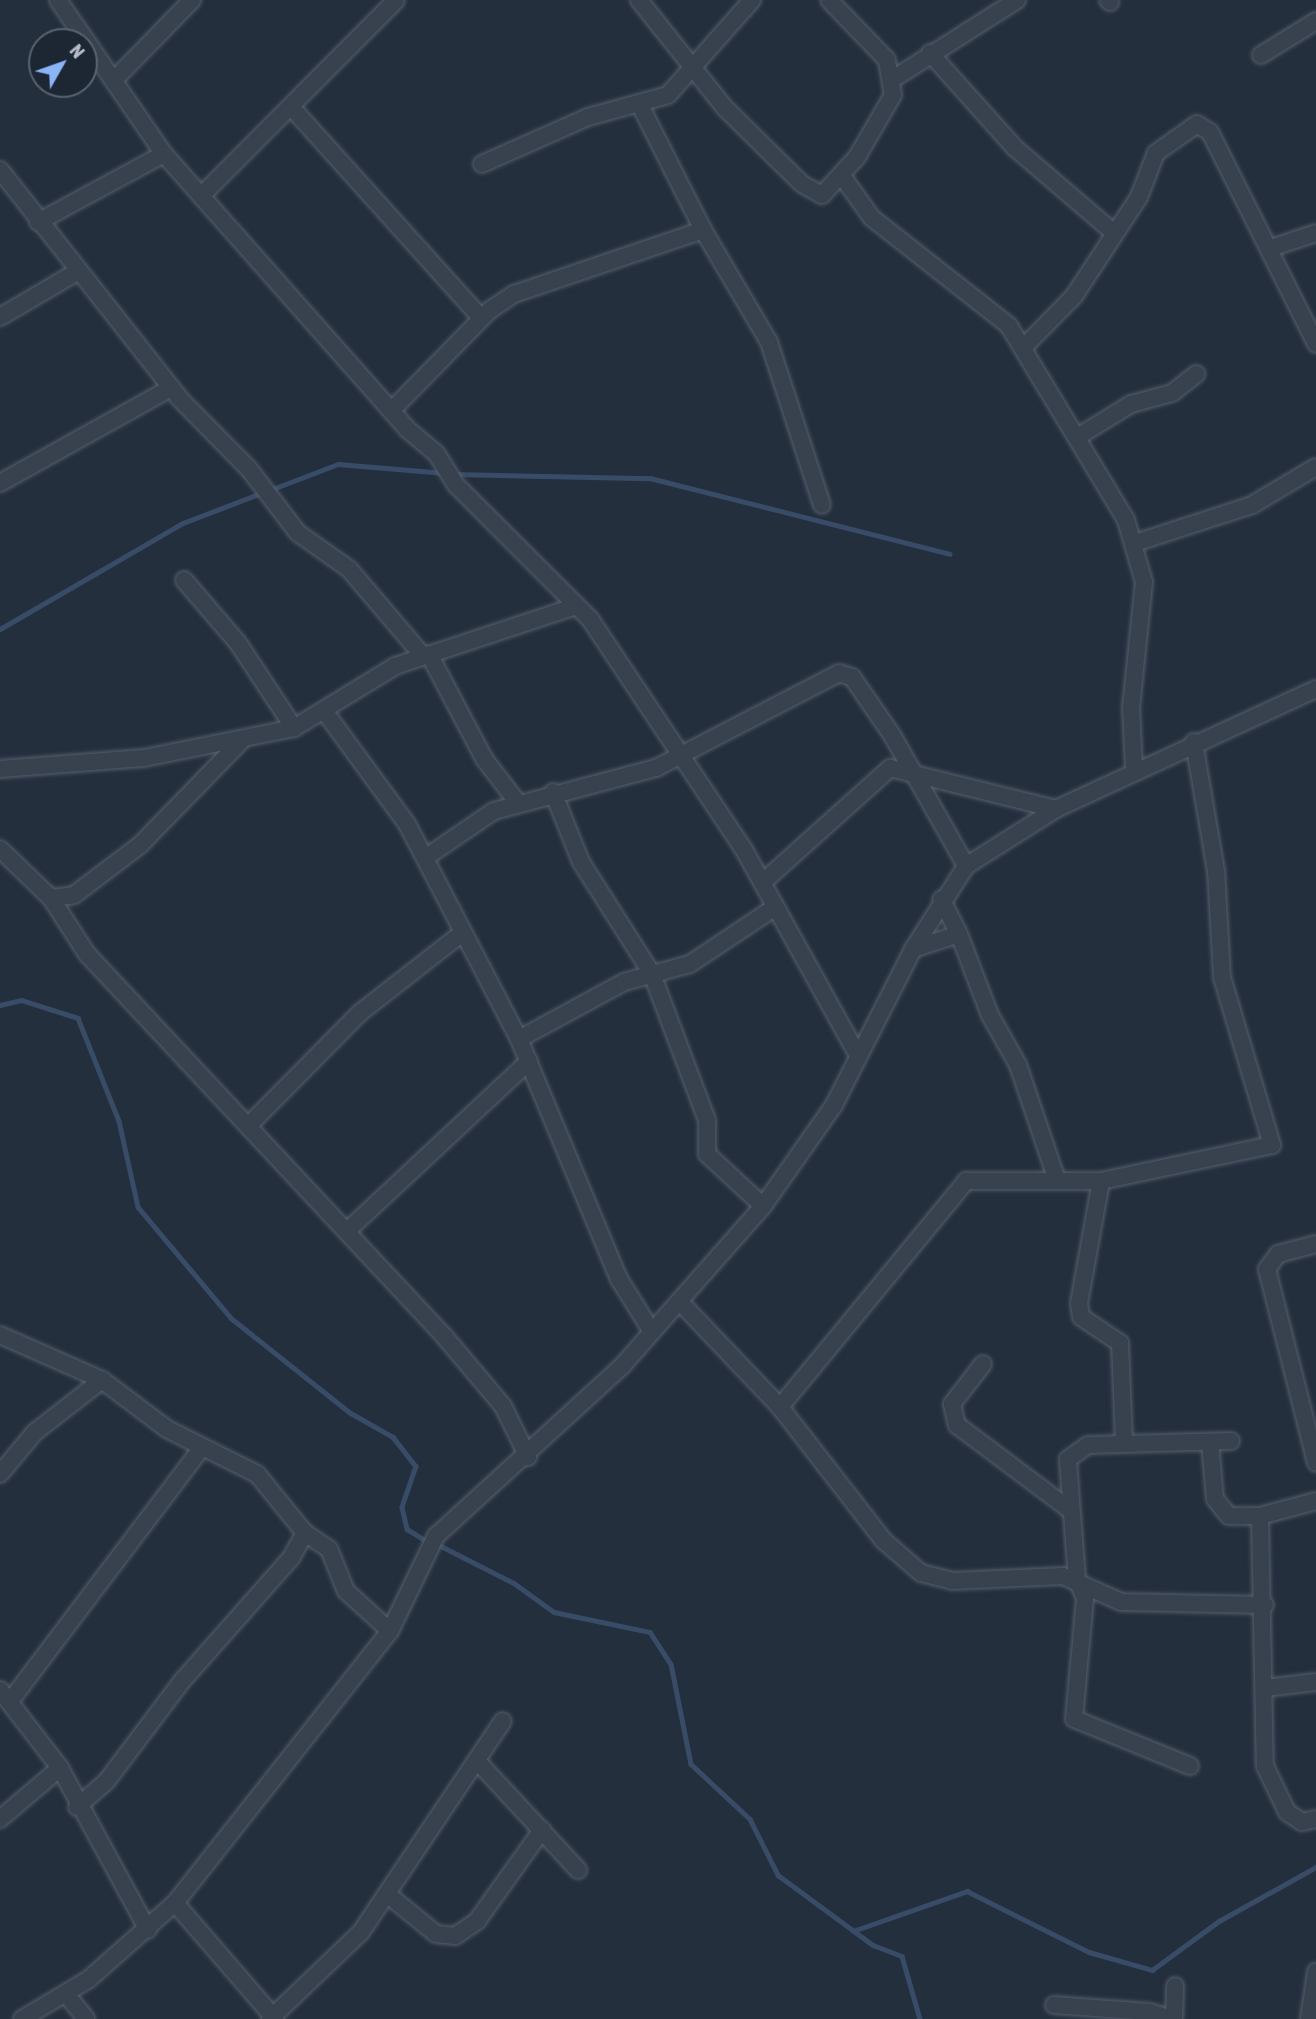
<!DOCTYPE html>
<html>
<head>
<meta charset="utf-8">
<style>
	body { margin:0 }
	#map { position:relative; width:1316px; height:2019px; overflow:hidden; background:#242f3e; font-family:"Asap Condensed",sans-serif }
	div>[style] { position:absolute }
	.stream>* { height:4.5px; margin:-2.25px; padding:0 2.25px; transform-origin:2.25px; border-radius:2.25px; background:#394c67 }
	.roads { filter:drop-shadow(0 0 2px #565f6c) drop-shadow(0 0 2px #565f6c) }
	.minor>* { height:16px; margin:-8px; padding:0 8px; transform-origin:8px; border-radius:8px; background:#38414e }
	span { translate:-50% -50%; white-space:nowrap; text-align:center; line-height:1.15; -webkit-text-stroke:7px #1d2633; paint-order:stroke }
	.north { position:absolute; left:28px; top:28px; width:70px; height:70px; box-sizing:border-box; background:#1d2633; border:2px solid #59626f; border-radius:50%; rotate:50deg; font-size:19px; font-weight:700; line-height:28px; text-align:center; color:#b4bcc9 }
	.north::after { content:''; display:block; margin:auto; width:24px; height:32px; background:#8ab4f8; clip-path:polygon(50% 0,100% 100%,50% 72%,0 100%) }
</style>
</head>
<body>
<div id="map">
	<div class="stream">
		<i style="left:453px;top:474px;width:197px;rotate:1.2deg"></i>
		<i style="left:650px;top:478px;width:309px;rotate:14.2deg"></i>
		<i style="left:270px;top:490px;width:73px;rotate:-20.9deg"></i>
		<i style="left:338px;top:464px;width:107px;rotate:4.8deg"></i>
		<i style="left:0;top:629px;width:211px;rotate:-30.1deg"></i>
		<i style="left:183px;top:523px;width:84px;rotate:-21deg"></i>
		<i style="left:0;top:1005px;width:22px;rotate:-13deg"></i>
		<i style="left:21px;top:1000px;width:60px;rotate:17.5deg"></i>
		<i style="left:78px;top:1018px;width:111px;rotate:68.3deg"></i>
		<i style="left:119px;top:1121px;width:88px;rotate:77.5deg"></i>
		<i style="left:138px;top:1207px;width:145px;rotate:50deg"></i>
		<i style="left:231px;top:1318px;width:151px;rotate:38.5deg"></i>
		<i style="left:349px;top:1412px;width:51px;rotate:29.6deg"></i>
		<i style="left:393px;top:1437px;width:37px;rotate:52deg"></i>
		<i style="left:416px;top:1466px;width:43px;rotate:108.9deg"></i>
		<i style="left:402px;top:1507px;width:23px;rotate:77deg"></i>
		<i style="left:407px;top:1529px;width:25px;rotate:32deg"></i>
		<i style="left:437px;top:1544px;width:86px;rotate:26.9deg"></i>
		<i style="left:514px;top:1583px;width:49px;rotate:35.9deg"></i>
		<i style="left:554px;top:1612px;width:98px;rotate:11.8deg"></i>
		<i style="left:650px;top:1632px;width:38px;rotate:57deg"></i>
		<i style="left:671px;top:1664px;width:102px;rotate:78.7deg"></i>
		<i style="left:691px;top:1764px;width:81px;rotate:43deg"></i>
		<i style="left:750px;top:1819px;width:63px;rotate:63.4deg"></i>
		<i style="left:778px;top:1875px;width:118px;rotate:36.4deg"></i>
		<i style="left:873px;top:1945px;width:31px;rotate:21deg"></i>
		<i style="left:902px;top:1956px;width:66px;rotate:74.1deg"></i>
		<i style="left:853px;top:1931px;width:121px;rotate:-19.3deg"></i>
		<i style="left:967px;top:1891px;width:136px;rotate:26.6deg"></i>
		<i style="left:1089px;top:1952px;width:66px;rotate:15.9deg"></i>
		<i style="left:1152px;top:1970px;width:83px;rotate:-36.2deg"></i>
		<i style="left:1219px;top:1921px;width:111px;rotate:-29.1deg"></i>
	</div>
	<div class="roads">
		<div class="minor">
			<i style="left:58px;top:0;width:187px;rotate:55.5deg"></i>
			<i style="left:164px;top:154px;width:367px;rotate:48.5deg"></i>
			<i style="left:407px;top:429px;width:38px;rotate:40deg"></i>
			<i style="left:436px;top:453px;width:38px;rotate:58deg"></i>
			<i style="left:456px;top:485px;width:190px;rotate:45deg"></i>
			<i style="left:590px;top:619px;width:275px;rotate:56.3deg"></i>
			<i style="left:743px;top:848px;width:235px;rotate:61deg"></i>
			<i style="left:639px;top:0;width:138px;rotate:51.5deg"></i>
			<i style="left:725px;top:108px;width:108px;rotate:44.6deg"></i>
			<i style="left:802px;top:184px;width:23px;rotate:29deg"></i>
			<i style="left:822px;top:195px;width:52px;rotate:-47.4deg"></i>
			<i style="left:857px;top:157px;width:72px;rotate:-59.9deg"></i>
			<i style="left:893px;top:95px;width:36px;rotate:-100deg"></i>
			<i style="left:887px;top:60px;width:83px;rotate:-134deg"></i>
			<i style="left:1108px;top:0;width:3px;rotate:45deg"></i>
			<i style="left:930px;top:53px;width:127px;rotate:48.2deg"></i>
			<i style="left:1015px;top:148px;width:128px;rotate:40.6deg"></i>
			<i style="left:1261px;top:55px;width:65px;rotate:-31.7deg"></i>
			<i style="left:893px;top:79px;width:147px;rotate:-32.5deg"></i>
			<i style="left:114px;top:80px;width:112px;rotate:-45.7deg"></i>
			<i style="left:641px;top:107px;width:138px;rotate:63.2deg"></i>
			<i style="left:703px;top:230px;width:130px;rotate:59.5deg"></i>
			<i style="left:769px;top:342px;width:171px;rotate:72deg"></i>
			<i style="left:293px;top:109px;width:281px;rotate:48deg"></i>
			<i style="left:482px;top:164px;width:116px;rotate:-23.9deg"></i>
			<i style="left:588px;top:117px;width:83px;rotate:-15.4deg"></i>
			<i style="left:668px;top:95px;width:127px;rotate:-48.5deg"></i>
			<i style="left:0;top:170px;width:291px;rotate:51.8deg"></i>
			<i style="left:180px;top:399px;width:98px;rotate:45.4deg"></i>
			<i style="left:249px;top:469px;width:81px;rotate:52.6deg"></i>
			<i style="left:298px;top:533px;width:62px;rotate:35.2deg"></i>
			<i style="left:349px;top:569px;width:114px;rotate:49.6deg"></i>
			<i style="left:842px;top:176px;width:52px;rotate:54.5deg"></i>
			<i style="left:872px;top:218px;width:174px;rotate:38.2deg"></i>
			<i style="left:1009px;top:326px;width:227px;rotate:58.9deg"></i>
			<i style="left:1126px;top:520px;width:65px;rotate:73.8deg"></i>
			<i style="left:1144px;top:582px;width:126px;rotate:95.9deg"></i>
			<i style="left:1131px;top:707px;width:62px;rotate:87.2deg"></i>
			<i style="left:201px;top:196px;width:276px;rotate:-45.1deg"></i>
			<i style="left:38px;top:222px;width:143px;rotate:-28.4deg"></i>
			<i style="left:1271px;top:248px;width:47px;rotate:-18.4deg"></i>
			<i style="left:0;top:317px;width:87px;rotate:-30.4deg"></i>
			<i style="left:1025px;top:346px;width:70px;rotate:-45.6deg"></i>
			<i style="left:1074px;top:296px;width:118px;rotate:-56.7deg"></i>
			<i style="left:1139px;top:197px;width:47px;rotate:-68.9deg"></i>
			<i style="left:1156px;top:153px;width:50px;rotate:-35.3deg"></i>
			<i style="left:1197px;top:124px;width:15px;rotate:32deg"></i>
			<i style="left:1210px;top:132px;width:237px;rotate:63.4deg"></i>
			<i style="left:391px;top:411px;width:141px;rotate:-45.6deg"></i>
			<i style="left:490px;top:310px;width:29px;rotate:-34deg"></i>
			<i style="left:514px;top:294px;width:200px;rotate:-18.7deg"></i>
			<i style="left:1079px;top:436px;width:61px;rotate:-31.6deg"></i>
			<i style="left:1131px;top:404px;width:42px;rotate:-15deg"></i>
			<i style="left:1172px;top:393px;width:31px;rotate:-38deg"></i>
			<i style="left:0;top:483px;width:196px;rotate:-29.1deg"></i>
			<i style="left:1135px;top:543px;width:123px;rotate:-18deg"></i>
			<i style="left:1252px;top:505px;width:74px;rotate:-30.7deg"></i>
			<i style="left:184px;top:580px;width:83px;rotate:49.4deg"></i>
			<i style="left:238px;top:643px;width:102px;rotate:56.6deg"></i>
			<i style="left:429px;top:654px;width:120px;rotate:62.2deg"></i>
			<i style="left:485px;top:760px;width:54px;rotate:52.5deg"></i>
			<i style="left:325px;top:712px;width:139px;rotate:53.8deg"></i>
			<i style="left:407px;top:824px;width:242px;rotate:62.5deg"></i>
			<i style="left:519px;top:1039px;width:260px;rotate:67.4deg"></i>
			<i style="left:619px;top:1279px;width:62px;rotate:58.1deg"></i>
			<i style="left:0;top:769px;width:144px;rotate:-4.4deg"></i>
			<i style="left:144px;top:758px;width:153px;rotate:-11.3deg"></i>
			<i style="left:294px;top:728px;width:119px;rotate:-31.5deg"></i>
			<i style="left:395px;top:666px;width:191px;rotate:-18.3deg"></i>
			<i style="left:553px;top:792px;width:75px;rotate:68.2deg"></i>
			<i style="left:581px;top:862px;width:133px;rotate:57.6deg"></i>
			<i style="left:652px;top:974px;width:156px;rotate:69.4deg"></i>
			<i style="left:707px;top:1120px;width:34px;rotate:90deg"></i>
			<i style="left:707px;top:1154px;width:76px;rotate:42.9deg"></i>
			<i style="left:0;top:849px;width:71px;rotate:43.9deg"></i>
			<i style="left:51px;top:898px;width:67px;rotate:57.3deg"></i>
			<i style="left:87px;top:954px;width:523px;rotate:46.94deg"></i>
			<i style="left:444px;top:1336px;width:92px;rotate:49.9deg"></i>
			<i style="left:503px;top:1406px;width:57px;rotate:63.9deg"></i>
			<i style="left:425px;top:858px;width:83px;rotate:-34.3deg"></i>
			<i style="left:494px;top:811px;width:168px;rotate:-14.9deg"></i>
			<i style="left:656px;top:768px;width:206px;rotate:-27.4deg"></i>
			<i style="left:839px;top:673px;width:14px;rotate:17deg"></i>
			<i style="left:852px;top:677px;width:70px;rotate:55.4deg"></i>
			<i style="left:892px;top:735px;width:150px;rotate:60.5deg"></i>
			<i style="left:763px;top:882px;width:171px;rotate:-41.9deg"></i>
			<i style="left:890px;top:768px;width:171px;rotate:13.9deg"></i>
			<i style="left:51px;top:898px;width:23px;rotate:-7deg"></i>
			<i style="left:74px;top:895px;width:83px;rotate:-37.1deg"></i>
			<i style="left:140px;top:845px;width:145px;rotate:-45.8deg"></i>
			<i style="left:959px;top:934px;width:87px;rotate:69.1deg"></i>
			<i style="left:990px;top:1015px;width:57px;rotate:60.8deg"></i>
			<i style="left:1018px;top:1065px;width:118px;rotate:71.3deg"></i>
			<i style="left:913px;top:949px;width:48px;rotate:-18.1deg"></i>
			<i style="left:959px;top:934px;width:39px;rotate:-117deg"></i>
			<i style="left:519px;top:1039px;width:119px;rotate:-28.5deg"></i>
			<i style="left:624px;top:982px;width:68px;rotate:-15.3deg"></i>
			<i style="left:690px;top:964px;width:101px;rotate:-33.7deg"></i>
			<i style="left:249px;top:1125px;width:159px;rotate:-45.3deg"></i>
			<i style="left:361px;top:1012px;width:128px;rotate:-38deg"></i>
			<i style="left:1101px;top:1181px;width:124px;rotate:100.2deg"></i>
			<i style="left:1079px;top:1303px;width:14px;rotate:82deg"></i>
			<i style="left:1081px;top:1317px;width:47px;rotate:33.7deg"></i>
			<i style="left:1120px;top:1343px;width:101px;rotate:87.7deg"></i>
			<i style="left:347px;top:1231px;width:249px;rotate:-43deg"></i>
			<i style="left:1316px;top:1244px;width:39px;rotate:165deg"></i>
			<i style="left:1278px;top:1254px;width:19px;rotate:126deg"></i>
			<i style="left:1267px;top:1269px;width:200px;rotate:75.8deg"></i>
			<i style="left:680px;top:1302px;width:145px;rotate:46.4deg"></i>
			<i style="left:780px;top:1407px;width:168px;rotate:52.2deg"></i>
			<i style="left:883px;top:1540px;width:50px;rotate:41deg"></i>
			<i style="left:921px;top:1573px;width:32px;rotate:14deg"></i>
			<i style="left:952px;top:1581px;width:111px;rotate:-2.6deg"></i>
			<i style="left:1063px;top:1576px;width:64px;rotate:24.1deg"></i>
			<i style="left:1121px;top:1602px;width:144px;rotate:1.2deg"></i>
			<i style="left:0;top:1335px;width:111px;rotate:23.8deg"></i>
			<i style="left:102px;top:1380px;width:81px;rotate:37deg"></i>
			<i style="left:167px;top:1429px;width:101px;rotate:26.6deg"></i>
			<i style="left:257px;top:1474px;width:76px;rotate:50.9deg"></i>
			<i style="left:305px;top:1533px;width:29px;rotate:34deg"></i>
			<i style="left:329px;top:1549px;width:45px;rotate:68deg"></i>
			<i style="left:346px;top:1591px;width:59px;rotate:42.3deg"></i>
			<i style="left:983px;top:1364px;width:51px;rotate:127.8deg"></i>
			<i style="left:952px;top:1404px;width:22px;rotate:77deg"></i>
			<i style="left:957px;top:1425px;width:140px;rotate:36.9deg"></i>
			<i style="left:780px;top:1407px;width:293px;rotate:-50.5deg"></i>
			<i style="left:966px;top:1181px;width:135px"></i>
			<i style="left:1101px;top:1181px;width:175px;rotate:-11.9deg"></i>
			<i style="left:1272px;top:1145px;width:175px;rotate:-106.6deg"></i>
			<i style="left:1222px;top:977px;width:106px;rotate:-93.2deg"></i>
			<i style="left:1216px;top:871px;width:131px;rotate:-99.7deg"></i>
			<i style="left:1210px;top:1442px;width:57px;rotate:85deg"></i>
			<i style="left:1215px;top:1499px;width:22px;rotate:51deg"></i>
			<i style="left:1229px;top:1516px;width:31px"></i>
			<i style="left:1260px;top:1516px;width:58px;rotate:-15deg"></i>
			<i style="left:0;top:1474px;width:55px;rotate:-50.2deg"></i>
			<i style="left:35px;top:1432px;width:85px;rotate:-37.8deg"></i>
			<i style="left:1260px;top:1516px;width:250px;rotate:88.9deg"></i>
			<i style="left:1265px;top:1766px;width:51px;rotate:64.4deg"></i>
			<i style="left:1287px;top:1812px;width:18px;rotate:34deg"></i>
			<i style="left:1302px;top:1822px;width:14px;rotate:-12deg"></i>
			<i style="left:1265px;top:1688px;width:51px;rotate:-6.7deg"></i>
			<i style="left:0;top:1690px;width:98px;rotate:52.4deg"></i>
			<i style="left:60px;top:1768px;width:184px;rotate:61.5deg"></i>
			<i style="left:11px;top:1700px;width:315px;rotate:-52.9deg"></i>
			<i style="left:479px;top:1763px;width:146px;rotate:47.2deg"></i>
			<i style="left:1190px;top:1766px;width:125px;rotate:-157.9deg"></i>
			<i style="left:1074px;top:1719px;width:121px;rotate:-84.8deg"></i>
			<i style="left:1085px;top:1598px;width:20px;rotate:-114deg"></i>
			<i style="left:1077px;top:1580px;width:121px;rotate:-94.3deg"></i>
			<i style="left:1068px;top:1459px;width:24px;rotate:-35deg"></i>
			<i style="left:1088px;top:1445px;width:143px;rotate:-1.6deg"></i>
			<i style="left:77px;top:1807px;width:38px;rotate:-41deg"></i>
			<i style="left:106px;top:1782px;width:128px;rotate:-53deg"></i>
			<i style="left:183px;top:1680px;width:163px;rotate:-48.5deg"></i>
			<i style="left:291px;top:1558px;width:29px;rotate:-61deg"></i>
			<i style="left:0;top:1819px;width:79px;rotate:-40.4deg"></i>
			<i style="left:387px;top:1894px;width:63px;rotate:39.2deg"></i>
			<i style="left:436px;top:1934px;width:19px;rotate:6deg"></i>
			<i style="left:455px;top:1936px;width:27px;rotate:-34deg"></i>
			<i style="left:477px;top:1921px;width:112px;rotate:-54.5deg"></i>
			<i style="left:175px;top:1903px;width:153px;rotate:49.2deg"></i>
			<i style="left:66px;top:1994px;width:32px;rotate:51deg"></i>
			<i style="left:1054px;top:2005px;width:96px;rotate:4.2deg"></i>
			<i style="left:1150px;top:2012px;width:22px;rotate:18deg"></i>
			<i style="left:22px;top:2019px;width:78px;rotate:-30.8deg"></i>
			<i style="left:89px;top:1979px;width:115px;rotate:-41.5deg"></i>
			<i style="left:175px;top:1903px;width:347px;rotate:-51.7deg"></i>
			<i style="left:390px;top:1631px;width:106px;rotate:-64.2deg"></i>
			<i style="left:436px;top:1536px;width:252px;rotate:-42.4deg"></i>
			<i style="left:622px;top:1366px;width:213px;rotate:-48.6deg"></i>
			<i style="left:763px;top:1206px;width:123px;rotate:-54.9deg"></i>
			<i style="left:834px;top:1105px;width:175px;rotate:-63.1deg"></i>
			<i style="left:913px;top:949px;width:98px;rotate:-57.4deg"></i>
			<i style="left:966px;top:866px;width:107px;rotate:-32.3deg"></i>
			<i style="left:1056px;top:809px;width:286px;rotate:-24.8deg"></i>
			<i style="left:270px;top:2019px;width:126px;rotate:-43.7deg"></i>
			<i style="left:361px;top:1932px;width:254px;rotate:-56.1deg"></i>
			<i style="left:1174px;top:2019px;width:33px;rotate:-88deg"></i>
			<i style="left:1309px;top:2019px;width:48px;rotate:-81.5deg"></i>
		</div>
	</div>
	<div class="north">N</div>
</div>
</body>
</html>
